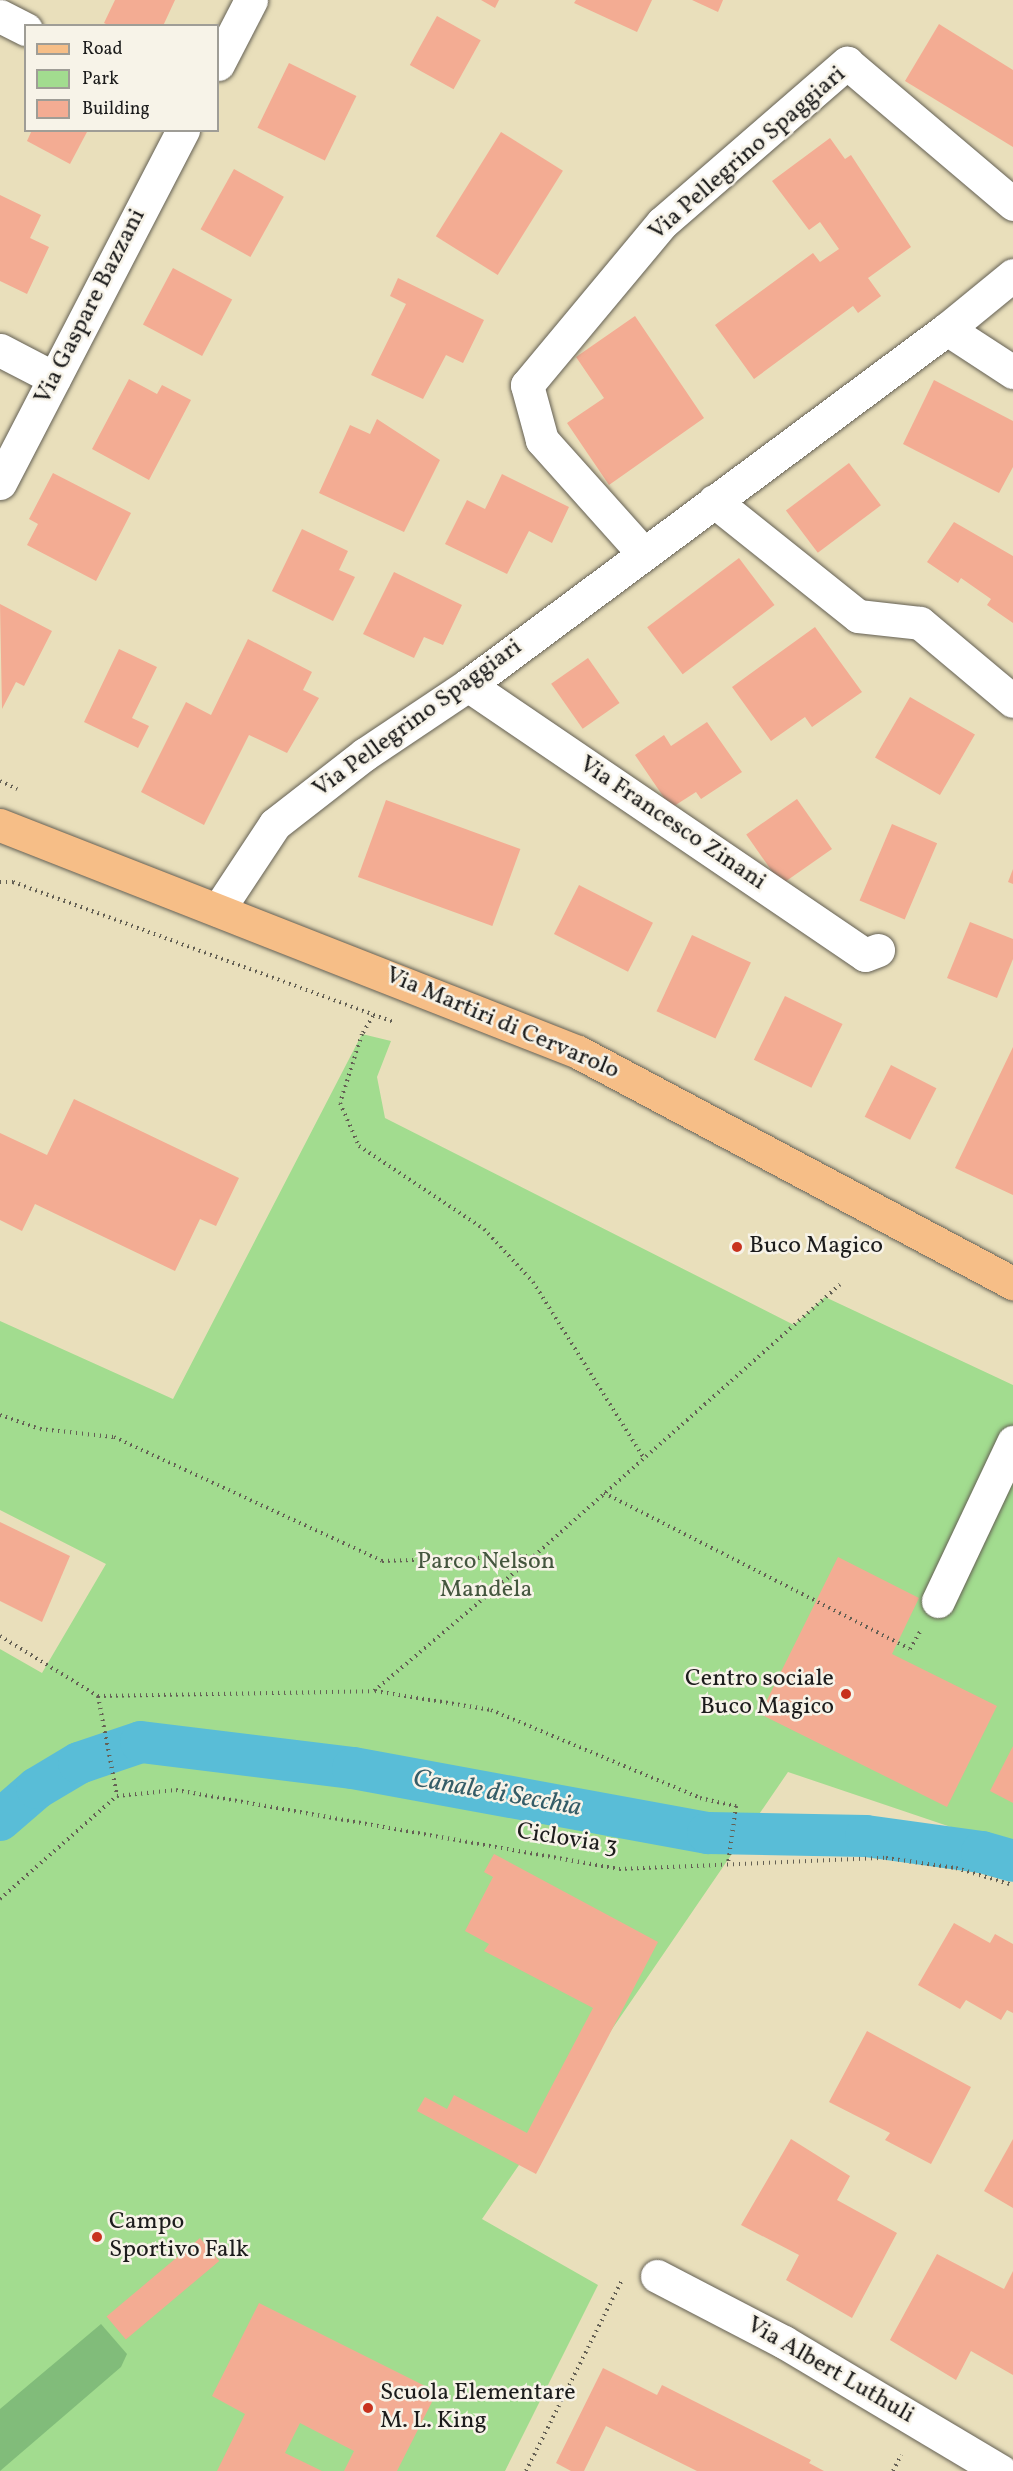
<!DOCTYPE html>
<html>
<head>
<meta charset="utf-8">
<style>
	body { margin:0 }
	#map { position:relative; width:1013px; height:2471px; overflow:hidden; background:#e9dfbb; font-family:Vollkorn,serif }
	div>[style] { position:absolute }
	.green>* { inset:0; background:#a2dc8f }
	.forest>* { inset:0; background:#81bc7a }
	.canal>* { height:42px; margin:-21px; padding:0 21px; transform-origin:21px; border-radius:21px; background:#59bdd7 }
	.building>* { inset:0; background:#f3ac93; transform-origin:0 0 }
	.path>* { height:4px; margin-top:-2px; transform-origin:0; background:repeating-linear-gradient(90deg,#646054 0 1.5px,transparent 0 6px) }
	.roads { filter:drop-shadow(0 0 2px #646054) drop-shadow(0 0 2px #646054) }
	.minor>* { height:33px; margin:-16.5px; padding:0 16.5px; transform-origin:16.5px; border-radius:16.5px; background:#fff }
	.major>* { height:33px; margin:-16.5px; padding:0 16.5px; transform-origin:16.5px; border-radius:16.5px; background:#f6be87 }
	.dots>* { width:16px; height:16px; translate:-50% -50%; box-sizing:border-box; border:3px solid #f7f3e8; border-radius:50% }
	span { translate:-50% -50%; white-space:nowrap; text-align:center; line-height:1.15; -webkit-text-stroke:5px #f7f3e8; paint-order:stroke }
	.street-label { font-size:24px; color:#1c1c1c }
	.poi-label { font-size:24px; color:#1c1c1c }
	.left { translate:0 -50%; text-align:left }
	.right { translate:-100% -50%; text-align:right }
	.park-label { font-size:24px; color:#44563e }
	.water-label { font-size:26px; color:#345c67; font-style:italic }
	.legend { position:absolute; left:24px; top:24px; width:195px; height:108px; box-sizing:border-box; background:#f7f3e8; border:2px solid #9f9d96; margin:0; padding:8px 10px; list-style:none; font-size:18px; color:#1c1c1c }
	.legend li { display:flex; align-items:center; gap:12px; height:30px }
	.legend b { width:30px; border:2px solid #9f9d96 }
</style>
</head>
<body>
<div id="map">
	<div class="green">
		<i style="clip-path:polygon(362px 1034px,391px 1041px,377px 1077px,385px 1118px,794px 1325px,825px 1297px,1013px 1385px,1013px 1848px,788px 1772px,482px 2219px,598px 2285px,505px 2471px,0 2471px,0 1649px,42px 1673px,106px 1564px,0 1510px,0 1321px,173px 1399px)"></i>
	</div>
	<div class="forest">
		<i style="clip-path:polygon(101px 2324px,127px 2354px,121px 2367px,0 2471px,0 2409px)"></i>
	</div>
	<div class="canal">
		<i style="left:0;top:1820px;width:49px;rotate:-40.9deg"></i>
		<i style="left:37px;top:1788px;width:49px;rotate:-30.8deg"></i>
		<i style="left:79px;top:1763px;width:65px;rotate:-18.7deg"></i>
		<i style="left:141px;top:1742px;width:214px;rotate:7deg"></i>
		<i style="left:353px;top:1768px;width:361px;rotate:10.4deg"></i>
		<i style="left:708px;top:1833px;width:158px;rotate:1.1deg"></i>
		<i style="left:866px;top:1836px;width:117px;rotate:7.9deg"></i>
		<i style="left:982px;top:1852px;width:32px;rotate:16deg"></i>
	</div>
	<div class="building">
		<i style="clip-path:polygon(115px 0,175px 0,163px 26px,110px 26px,104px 23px)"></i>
		<i style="clip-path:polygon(481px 0,499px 0,495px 8px)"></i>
		<i style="clip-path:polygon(576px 0,652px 0,637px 32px,574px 3px)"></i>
		<i style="clip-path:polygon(692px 0,723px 0,718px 12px)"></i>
		<i style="left:437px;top:16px;width:50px;height:56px;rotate:29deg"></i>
		<i style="clip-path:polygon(939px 24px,1013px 70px,1013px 147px,905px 81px)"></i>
		<i style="left:289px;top:63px;width:75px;height:72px;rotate:26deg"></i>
		<i style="clip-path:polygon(32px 130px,88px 130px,70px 164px,27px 141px)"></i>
		<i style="left:501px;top:132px;width:73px;height:123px;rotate:32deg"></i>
		<i style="clip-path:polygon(830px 138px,845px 159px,851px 155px,911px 247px,868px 278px,881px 296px,858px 313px,853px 306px,754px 379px,715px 325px,813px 253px,820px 262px,839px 249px,820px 222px,809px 230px,772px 181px)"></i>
		<i style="left:234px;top:169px;width:57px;height:69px;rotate:29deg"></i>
		<i style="clip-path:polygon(0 195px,41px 215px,30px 238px,49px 247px,27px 294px,0 281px)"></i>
		<i style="left:173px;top:268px;width:67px;height:64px;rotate:28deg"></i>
		<i style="clip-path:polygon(398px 278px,484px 320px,463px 363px,446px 355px,423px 399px,371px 375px,406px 304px,390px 296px)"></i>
		<i style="clip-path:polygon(635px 316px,704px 418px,609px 485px,567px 423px,604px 398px,576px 357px)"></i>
		<i style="clip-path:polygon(129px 379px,157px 394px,162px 385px,191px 400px,149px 480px,92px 449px)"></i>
		<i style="clip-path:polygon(934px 380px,1013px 421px,1013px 467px,999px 493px,903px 444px)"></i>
		<i style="clip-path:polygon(377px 419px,440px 460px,404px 532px,319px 493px,350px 425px,370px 434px)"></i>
		<i style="left:849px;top:463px;width:53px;height:79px;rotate:53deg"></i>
		<i style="clip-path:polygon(53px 473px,131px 513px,96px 581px,27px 545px,38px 524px,29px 519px)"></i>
		<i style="clip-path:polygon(502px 474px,569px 507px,552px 543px,529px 531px,507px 574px,445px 544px,467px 500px,485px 509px)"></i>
		<i style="clip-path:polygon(954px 522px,1013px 556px,1013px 623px,987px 605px,991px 599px,961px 578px,958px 583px,927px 562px)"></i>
		<i style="clip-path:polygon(302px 529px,348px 551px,339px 570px,355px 577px,333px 621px,272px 591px)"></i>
		<i style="left:739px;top:558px;width:59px;height:115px;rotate:53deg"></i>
		<i style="clip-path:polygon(394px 572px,462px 605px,443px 645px,424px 637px,414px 658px,363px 634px)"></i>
		<i style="clip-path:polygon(0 604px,52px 631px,24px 686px,16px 682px,2px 709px)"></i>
		<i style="clip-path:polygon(815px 627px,862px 692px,812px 727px,805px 717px,771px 741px,732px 687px)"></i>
		<i style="clip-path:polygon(248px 639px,312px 672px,303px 690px,319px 698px,287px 753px,249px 735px,204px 825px,141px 792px,186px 702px,211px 715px)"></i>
		<i style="clip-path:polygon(119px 649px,157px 667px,132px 718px,149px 726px,138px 748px,84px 722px)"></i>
		<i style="left:588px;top:658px;width:55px;height:45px;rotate:55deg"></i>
		<i style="left:910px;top:697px;width:75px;height:70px;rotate:30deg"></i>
		<i style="clip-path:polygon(707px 722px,742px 772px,701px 799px,696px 792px,671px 808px,635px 755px,664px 735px,671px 746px)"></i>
		<i style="left:797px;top:799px;width:61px;height:62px;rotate:55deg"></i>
		<i style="left:386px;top:800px;width:143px;height:82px;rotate:20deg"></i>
		<i style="left:892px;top:824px;width:49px;height:83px;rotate:23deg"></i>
		<i style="clip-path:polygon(1013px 869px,1013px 884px,1008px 882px)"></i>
		<i style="left:579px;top:885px;width:83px;height:55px;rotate:27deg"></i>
		<i style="clip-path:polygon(970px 922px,1013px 939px,1013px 959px,997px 998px,947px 978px)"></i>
		<i style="left:692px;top:935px;width:65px;height:84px;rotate:25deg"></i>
		<i style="left:785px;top:996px;width:64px;height:71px;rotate:26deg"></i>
		<i style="clip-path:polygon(1013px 1047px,1013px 1195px,955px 1168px)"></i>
		<i style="left:891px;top:1065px;width:51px;height:58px;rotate:27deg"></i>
		<i style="clip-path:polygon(74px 1099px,239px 1178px,216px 1226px,200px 1219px,175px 1271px,35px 1204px,22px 1231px,0 1220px,0 1133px,47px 1155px)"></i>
		<i style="clip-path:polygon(0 1522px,70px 1556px,42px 1622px,0 1601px)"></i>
		<i style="clip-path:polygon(838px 1557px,919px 1598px,892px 1654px,997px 1706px,947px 1807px,760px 1714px)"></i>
		<i style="clip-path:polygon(1013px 1746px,1013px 1803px,990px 1791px)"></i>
		<i style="clip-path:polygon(494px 1854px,658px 1942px,536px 2174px,417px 2111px,425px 2097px,447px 2109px,454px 2095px,527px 2133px,593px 2008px,484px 1951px,489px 1944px,465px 1931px,493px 1877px,484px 1872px)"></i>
		<i style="clip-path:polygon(954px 1923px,990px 1943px,995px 1934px,1013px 1944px,1013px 2013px,1007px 2010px,1001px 2020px,966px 2000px,960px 2009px,918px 1985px)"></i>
		<i style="clip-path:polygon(867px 2031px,971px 2087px,931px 2164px,885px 2140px,890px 2133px,829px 2102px)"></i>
		<i style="clip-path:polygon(791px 2139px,850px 2176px,837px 2200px,897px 2233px,852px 2318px,786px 2280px,799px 2255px,741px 2225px)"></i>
		<i style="clip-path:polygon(1013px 2139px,1013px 2208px,984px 2191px)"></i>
		<i style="left:200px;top:2238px;width:30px;height:122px;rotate:50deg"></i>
		<i style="clip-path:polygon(937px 2254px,1004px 2289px,1013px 2271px,1013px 2375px,971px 2351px,956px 2380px,890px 2340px)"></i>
		<i style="clip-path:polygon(259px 2303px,437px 2392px,397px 2471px,344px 2471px,354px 2451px,300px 2423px,285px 2453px,322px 2471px,217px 2471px,245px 2414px,212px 2396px)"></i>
		<i style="clip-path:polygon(603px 2368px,657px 2395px,662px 2385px,811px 2460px,809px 2463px,824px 2471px,697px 2471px,606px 2426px,584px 2471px,571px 2471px,556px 2463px)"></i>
	</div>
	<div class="path">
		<i style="left:0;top:781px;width:19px;rotate:25deg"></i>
		<i style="left:0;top:882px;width:13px"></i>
		<i style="left:13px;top:882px;width:406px;rotate:20.2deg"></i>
		<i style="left:373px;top:1016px;width:21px;rotate:121deg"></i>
		<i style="left:362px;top:1034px;width:72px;rotate:107.7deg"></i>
		<i style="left:340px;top:1103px;width:47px;rotate:66.2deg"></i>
		<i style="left:359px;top:1146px;width:150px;rotate:33.6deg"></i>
		<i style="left:484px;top:1229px;width:72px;rotate:47.2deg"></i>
		<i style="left:533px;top:1282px;width:208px;rotate:57.8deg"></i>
		<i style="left:0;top:1415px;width:42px;rotate:19.3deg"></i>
		<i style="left:40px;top:1429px;width:74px;rotate:6.2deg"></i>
		<i style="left:114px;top:1437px;width:295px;rotate:24.8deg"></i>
		<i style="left:382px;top:1561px;width:150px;rotate:-1.9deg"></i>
		<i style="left:604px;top:1493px;width:343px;rotate:27deg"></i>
		<i style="left:910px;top:1649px;width:20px;rotate:-60deg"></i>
		<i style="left:0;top:1636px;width:115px;rotate:31.5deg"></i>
		<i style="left:98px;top:1696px;width:276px;rotate:-1deg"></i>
		<i style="left:374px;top:1691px;width:209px;rotate:-40.2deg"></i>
		<i style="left:534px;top:1556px;width:409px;rotate:-41.6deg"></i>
		<i style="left:375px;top:1691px;width:118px;rotate:9.3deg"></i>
		<i style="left:491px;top:1710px;width:227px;rotate:22.8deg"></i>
		<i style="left:700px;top:1798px;width:37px;rotate:13deg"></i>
		<i style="left:736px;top:1806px;width:59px;rotate:97.9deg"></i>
		<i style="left:98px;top:1696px;width:102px;rotate:79.2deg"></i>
		<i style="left:0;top:1899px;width:156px;rotate:-41.4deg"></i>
		<i style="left:117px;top:1796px;width:59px;rotate:-5.8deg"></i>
		<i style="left:176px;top:1790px;width:450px;rotate:10.1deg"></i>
		<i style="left:619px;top:1869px;width:267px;rotate:-2.4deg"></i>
		<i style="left:886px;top:1858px;width:71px;rotate:8.1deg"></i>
		<i style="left:956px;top:1868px;width:59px;rotate:16.6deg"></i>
		<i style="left:526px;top:2471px;width:212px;rotate:-63.3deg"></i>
		<i style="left:893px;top:2471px;width:18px;rotate:-63deg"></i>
	</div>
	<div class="roads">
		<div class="minor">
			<i style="left:0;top:16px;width:29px;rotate:27deg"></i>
			<i style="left:218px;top:64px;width:72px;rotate:-62.7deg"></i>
			<i style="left:947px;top:329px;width:79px;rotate:33.1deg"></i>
			<i style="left:0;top:350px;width:61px;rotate:27.4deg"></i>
			<i style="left:0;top:483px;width:398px;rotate:-62.6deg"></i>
			<i style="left:714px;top:501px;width:184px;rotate:38.6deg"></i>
			<i style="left:858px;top:616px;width:62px;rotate:6.4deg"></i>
			<i style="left:920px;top:623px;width:121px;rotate:40deg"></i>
			<i style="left:643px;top:553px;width:152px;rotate:-131.8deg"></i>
			<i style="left:542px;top:440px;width:57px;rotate:-105.3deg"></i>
			<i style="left:527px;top:385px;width:211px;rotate:-50.2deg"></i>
			<i style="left:662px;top:223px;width:245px;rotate:-40.9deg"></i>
			<i style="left:847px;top:63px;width:218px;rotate:40.3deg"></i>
			<i style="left:468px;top:685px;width:480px;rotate:34.2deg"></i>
			<i style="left:865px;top:955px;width:14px;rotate:-21deg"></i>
			<i style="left:218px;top:910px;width:103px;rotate:-56.5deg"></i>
			<i style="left:275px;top:824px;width:114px;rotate:-37.9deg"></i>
			<i style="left:365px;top:754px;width:124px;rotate:-33.8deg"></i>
			<i style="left:468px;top:685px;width:597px;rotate:-36.62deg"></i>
			<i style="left:947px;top:329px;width:85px;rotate:-39.3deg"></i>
			<i style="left:938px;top:1601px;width:176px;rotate:-64.7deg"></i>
			<i style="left:657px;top:2276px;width:143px;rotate:27.5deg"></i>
			<i style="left:784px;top:2342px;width:252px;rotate:30.8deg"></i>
		</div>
		<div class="major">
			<i style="left:0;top:825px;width:621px;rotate:21.44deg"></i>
			<i style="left:578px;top:1052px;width:493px;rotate:28deg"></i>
		</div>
	</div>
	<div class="dots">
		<i style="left:737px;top:1247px;background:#c8321e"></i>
		<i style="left:846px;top:1694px;background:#c8321e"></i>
		<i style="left:97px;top:2237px;background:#c8321e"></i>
		<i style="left:368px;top:2408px;background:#c8321e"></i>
	</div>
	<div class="street-label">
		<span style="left:748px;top:154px;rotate:-41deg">Via Pellegrino Spaggiari</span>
		<span style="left:91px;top:307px;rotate:-63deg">Via Gaspare Bazzani</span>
		<span style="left:418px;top:719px;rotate:-36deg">Via Pellegrino Spaggiari</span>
		<span style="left:672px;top:824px;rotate:34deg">Via Francesco Zinani</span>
		<span style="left:502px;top:1024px;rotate:23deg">Via Martiri di Cervarolo</span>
		<span style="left:567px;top:1840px;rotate:9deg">Ciclovia 3</span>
		<span style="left:830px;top:2371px;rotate:30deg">Via Albert Luthuli</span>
	</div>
	<div class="poi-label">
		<span class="left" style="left:749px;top:1247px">Buco Magico</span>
		<span class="right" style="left:834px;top:1694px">Centro sociale<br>Buco Magico</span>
		<span class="left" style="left:109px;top:2237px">Campo<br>Sportivo Falk</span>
		<span class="left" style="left:380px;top:2408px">Scuola Elementare<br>M. L. King</span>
	</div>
	<div class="park-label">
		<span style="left:486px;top:1577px">Parco Nelson<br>Mandela</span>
	</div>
	<div class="water-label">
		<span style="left:497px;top:1794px;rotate:10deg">Canale di Secchia</span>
	</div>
	<ul class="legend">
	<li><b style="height:8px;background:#f6be87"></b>Road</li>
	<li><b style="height:16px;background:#a2dc8f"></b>Park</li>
	<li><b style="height:16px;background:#f3ac93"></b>Building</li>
	</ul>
</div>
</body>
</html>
